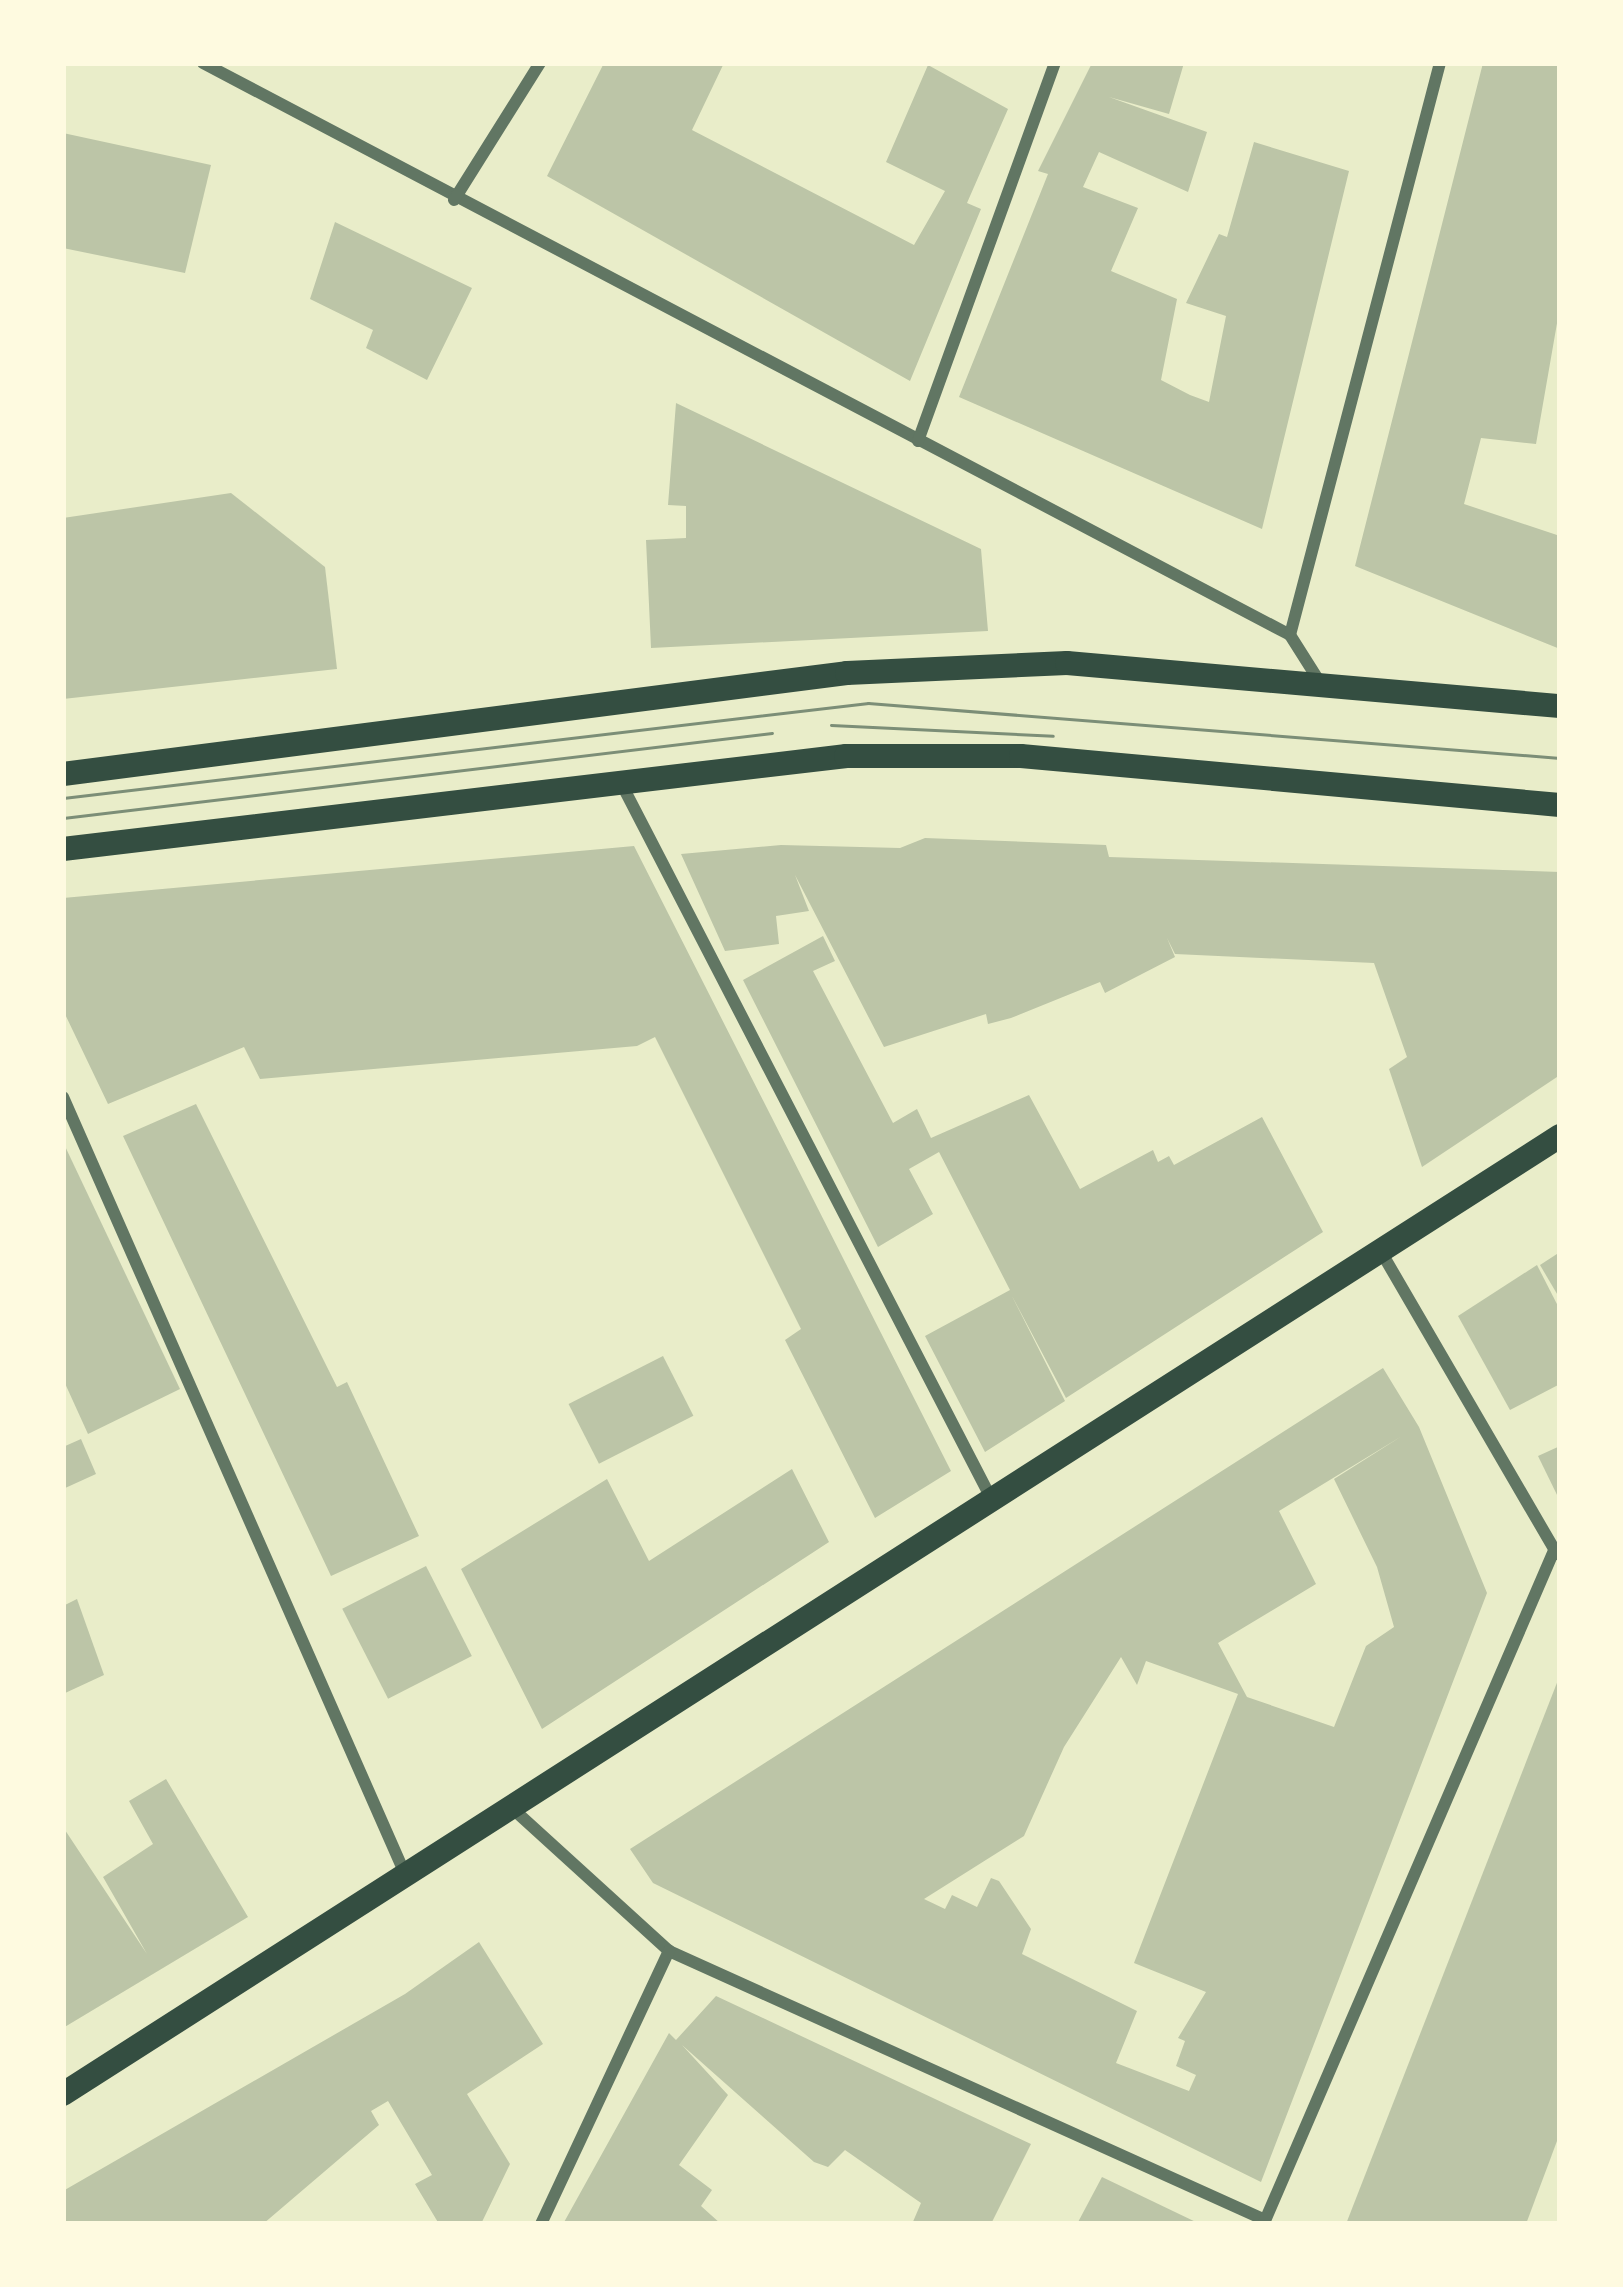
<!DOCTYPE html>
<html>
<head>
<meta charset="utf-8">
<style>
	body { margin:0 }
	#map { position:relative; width:1623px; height:2287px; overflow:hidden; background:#e9edc9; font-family:Montserrat,sans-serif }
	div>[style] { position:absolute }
	.building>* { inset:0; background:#bcc5a7; transform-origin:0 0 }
	.minor>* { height:12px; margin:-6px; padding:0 6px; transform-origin:6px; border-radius:6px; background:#617663 }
	.secondary>* { height:24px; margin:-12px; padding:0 12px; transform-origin:12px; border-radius:12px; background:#344e41 }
	.tram>* { height:3px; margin:-1.5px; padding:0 1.5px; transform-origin:1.5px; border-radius:1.5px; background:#7c8e77 }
	span { translate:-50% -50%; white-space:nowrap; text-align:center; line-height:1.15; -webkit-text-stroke:9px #fefae0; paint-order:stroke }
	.frame { position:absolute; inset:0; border:66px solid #fefae0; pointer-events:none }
</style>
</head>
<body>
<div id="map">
	<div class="building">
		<i style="clip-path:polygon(604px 63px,724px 63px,692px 130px,914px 245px,945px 191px,886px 162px,928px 65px,1008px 109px,967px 203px,981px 209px,910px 381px,547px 176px)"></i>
		<i style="clip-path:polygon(1092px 63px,1184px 63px,1169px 114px,1109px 97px,1207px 132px,1188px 192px,1099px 152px,1083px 187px,1138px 208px,1111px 271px,1177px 299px,1161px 380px,1190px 395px,1209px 402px,1226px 316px,1186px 303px,1219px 234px,1227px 237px,1254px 142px,1349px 171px,1262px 529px,959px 397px,1048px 174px,1038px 171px)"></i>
		<i style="clip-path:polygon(1483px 63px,1560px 63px,1560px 306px,1536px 444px,1481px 438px,1464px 504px,1560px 536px,1560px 649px,1355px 566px)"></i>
		<i style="clip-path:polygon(63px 133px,211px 165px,185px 273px,63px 248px)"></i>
		<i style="clip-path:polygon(335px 222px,472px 288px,427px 380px,366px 348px,373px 330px,310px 299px)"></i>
		<i style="clip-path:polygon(676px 403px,981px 549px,988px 631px,651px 648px,646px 540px,686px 538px,686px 506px,668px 505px)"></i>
		<i style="clip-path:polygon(231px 493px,325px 567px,337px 669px,63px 699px,63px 518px)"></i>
		<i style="clip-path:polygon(925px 838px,1106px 845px,1109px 857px,1560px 872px,1560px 1075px,1422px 1167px,1389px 1069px,1407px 1057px,1374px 963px,1175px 954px,1167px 938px,1175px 957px,1105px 993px,1100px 982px,1011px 1018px,988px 1024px,986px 1014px,884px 1047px,795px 875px,809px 911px,776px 916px,779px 944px,725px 951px,681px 854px,781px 845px,900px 848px)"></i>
		<i style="clip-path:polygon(634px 846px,951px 1471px,875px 1518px,785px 1340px,801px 1329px,655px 1037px,637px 1046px,260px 1079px,244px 1047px,108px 1104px,63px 1010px,63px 898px)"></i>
		<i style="clip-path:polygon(823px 936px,835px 961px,813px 971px,893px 1123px,917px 1109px,931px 1138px,1029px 1095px,1080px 1189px,1153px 1150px,1158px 1162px,1169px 1156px,1174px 1165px,1262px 1117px,1323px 1232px,1066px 1398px,1012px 1296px,1065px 1401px,985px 1452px,925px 1336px,1010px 1290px,939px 1152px,909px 1169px,933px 1214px,878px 1247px,743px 980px)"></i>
		<i style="clip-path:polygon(196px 1104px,337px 1387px,347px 1382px,419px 1536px,331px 1576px,123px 1136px)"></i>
		<i style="clip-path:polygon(63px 1142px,180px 1389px,88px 1434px,63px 1379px)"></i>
		<i style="clip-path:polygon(1560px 1252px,1560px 1299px,1540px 1265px)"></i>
		<i style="clip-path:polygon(1537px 1265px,1560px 1310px,1560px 1384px,1510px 1410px,1458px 1316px)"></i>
		<i style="left:663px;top:1356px;width:67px;height:106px;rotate:63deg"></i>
		<i style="clip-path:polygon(evenodd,1383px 1368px,1419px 1427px,1487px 1593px,1261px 2182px,653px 1883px,630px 1849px,1383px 1368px,1402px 1436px,1334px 1479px,1377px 1567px,1394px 1627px,1366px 1646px,1334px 1727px,1247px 1697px,1218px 1643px,1316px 1584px,1279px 1511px,1402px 1436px,1383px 1368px,1121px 1657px,1137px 1685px,1146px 1661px,1238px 1694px,1134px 1963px,1206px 1992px,1178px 2038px,1185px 2041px,1176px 2066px,1196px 2075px,1189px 2091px,1116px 2063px,1137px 2011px,1022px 1954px,1031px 1929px,999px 1881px,991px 1878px,977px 1907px,952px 1895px,945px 1909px,924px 1899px,1024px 1836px,1064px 1747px,1121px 1657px)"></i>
		<i style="clip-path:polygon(81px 1439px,96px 1474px,63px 1489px,63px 1447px)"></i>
		<i style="clip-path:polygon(1560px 1446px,1560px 1501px,1538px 1456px)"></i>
		<i style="clip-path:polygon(792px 1469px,829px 1542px,542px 1729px,461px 1569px,607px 1479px,649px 1561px)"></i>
		<i style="left:426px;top:1566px;width:101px;height:94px;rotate:63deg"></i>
		<i style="clip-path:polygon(77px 1599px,104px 1675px,63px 1694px,63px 1606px)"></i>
		<i style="clip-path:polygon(1560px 1675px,1560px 2133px,1526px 2224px,1346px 2224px)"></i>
		<i style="clip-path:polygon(166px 1779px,248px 1917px,63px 2028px,63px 1827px,147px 1954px,103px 1877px,153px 1844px,129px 1801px)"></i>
		<i style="clip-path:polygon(479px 1942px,543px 2044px,467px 2094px,510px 2164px,481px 2224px,439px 2224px,415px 2184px,432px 2175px,388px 2101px,371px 2111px,379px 2125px,263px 2224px,63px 2224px,63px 2191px,405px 1994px)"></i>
		<i style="clip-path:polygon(716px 1996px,1031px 2144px,991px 2224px,912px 2224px,921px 2203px,845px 2150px,828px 2167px,814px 2162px,682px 2045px,728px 2095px,679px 2165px,712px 2190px,701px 2206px,721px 2224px,563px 2224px,669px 2033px,676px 2040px)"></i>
		<i style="clip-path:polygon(1102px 2177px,1200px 2224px,1077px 2224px)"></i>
	</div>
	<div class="minor">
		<i style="left:203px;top:63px;width:1228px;rotate:27.75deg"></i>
		<i style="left:1290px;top:635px;width:58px;rotate:57.7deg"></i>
		<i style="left:454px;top:200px;width:162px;rotate:-57.9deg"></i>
		<i style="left:918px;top:441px;width:402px;rotate:-70.1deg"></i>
		<i style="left:1290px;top:635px;width:591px;rotate:-75.31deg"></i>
		<i style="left:621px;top:783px;width:807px;rotate:62.64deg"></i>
		<i style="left:63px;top:1097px;width:851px;rotate:66.24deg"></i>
		<i style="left:1383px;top:1255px;width:346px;rotate:59.8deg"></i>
		<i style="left:513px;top:1809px;width:211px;rotate:42.3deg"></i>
		<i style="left:669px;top:1951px;width:654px;rotate:24.29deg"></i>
		<i style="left:1264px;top:2223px;width:730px;rotate:-66.67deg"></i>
		<i style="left:541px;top:2224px;width:302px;rotate:-64.9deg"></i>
	</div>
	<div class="secondary">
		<i style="left:63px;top:774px;width:790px;rotate:-7.34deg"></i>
		<i style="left:847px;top:673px;width:220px;rotate:-2.6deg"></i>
		<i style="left:1067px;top:663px;width:495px;rotate:5deg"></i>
		<i style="left:63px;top:849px;width:789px;rotate:-6.77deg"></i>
		<i style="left:846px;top:756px;width:175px"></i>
		<i style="left:1021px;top:756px;width:541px;rotate:5.19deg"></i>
		<i style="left:63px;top:2094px;width:1777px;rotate:-32.62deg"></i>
	</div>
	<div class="tram">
		<i style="left:831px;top:725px;width:222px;rotate:2.8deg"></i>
		<i style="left:63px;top:798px;width:811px;rotate:-6.73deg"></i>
		<i style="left:868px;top:703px;width:694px;rotate:4.54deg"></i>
		<i style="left:63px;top:818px;width:714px;rotate:-6.84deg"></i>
	</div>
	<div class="frame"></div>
</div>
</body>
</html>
